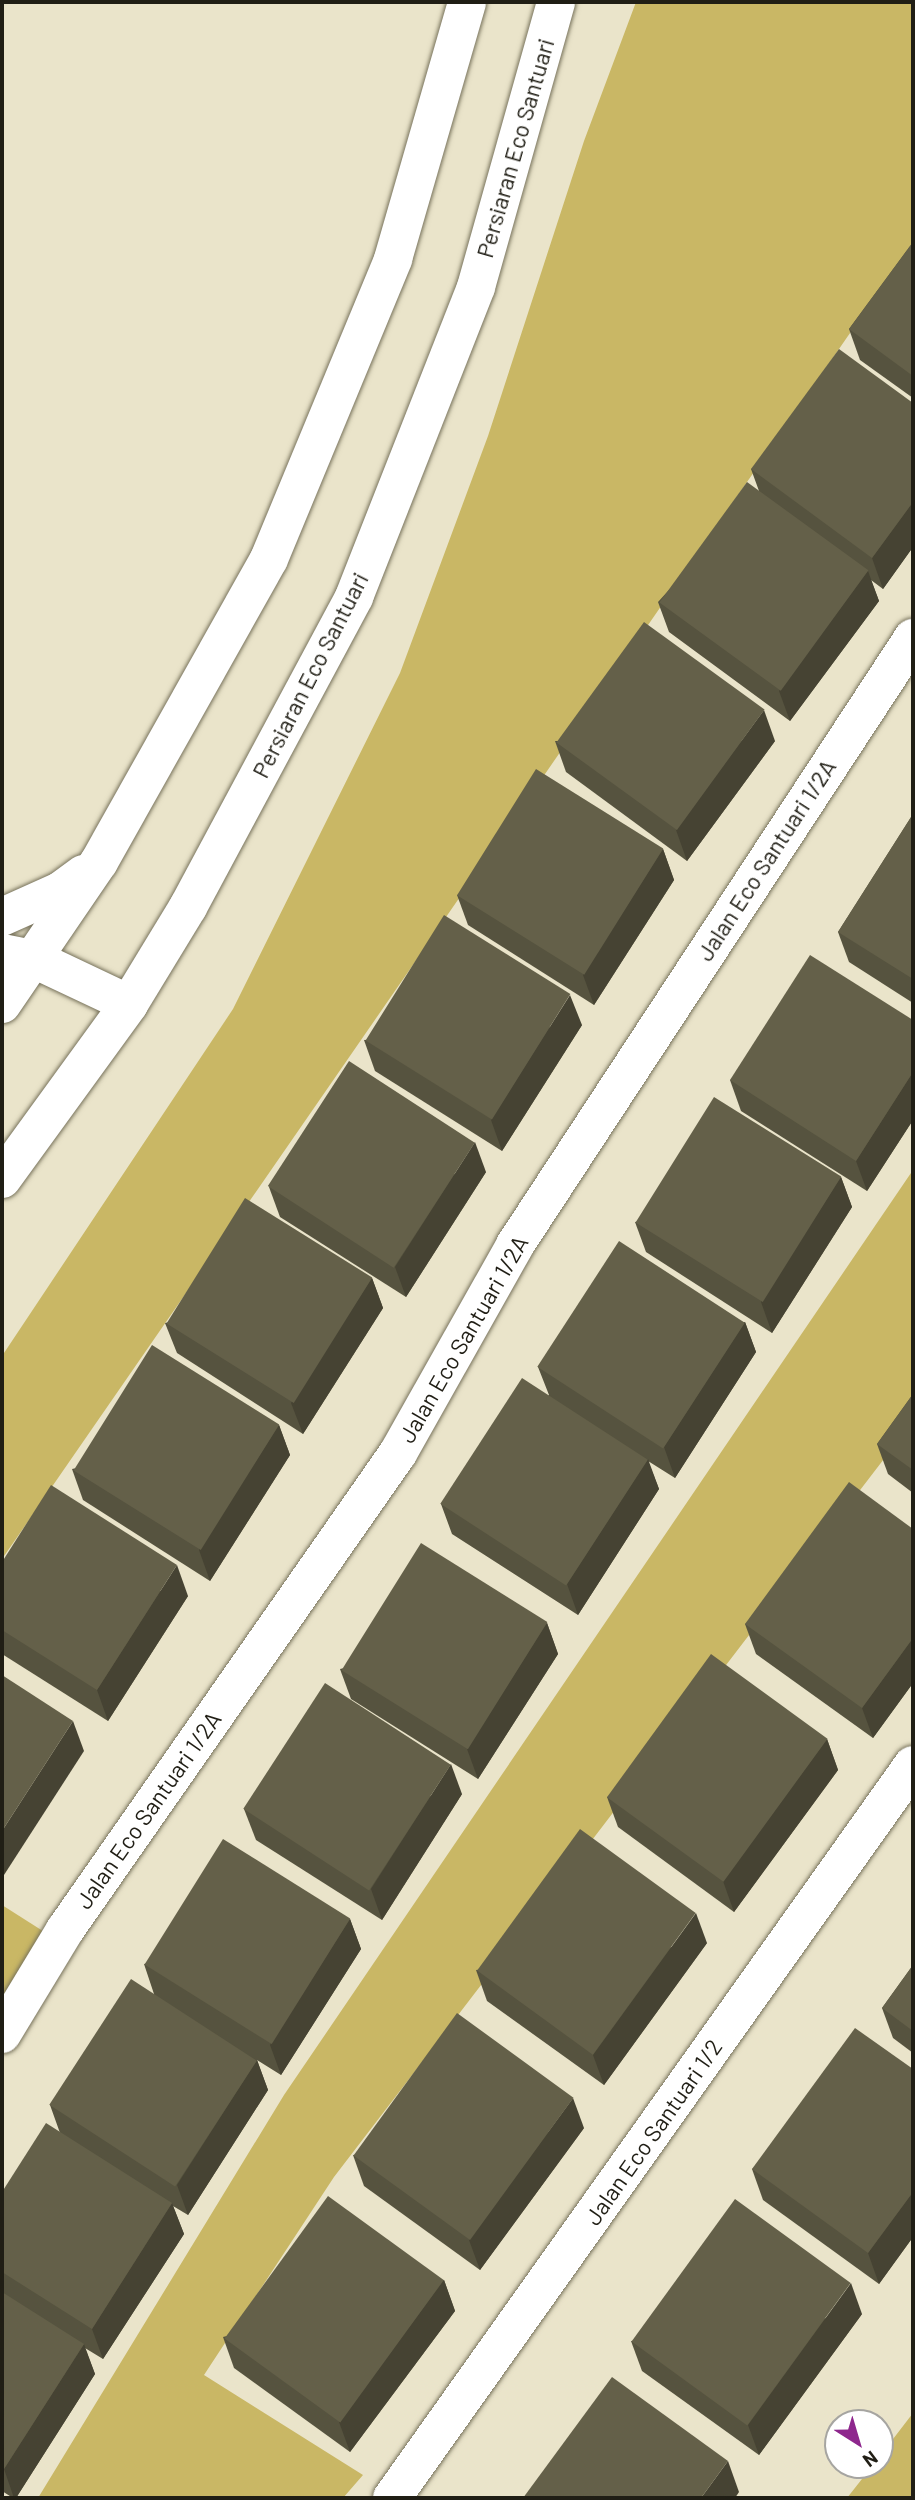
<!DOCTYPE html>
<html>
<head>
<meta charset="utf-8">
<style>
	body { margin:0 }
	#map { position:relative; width:915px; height:2500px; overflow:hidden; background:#eae4ca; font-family:Barlow,sans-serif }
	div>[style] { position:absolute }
	.green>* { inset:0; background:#c9b765 }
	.roads { filter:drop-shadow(0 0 2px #77725b) drop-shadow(0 0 2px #77725b) }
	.minor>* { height:38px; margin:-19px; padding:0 19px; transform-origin:19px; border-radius:19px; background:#fff }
	.wall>* { inset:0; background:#56533f }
	.shaded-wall>* { inset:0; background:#464333 }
	.building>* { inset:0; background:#646049; transform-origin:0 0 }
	span { translate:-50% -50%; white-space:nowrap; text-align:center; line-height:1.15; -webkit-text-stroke:7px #fff; paint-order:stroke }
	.street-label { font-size:23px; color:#201e15 }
	.frame { position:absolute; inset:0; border:4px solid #201e15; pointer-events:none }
	.north { position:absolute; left:824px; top:2409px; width:70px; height:70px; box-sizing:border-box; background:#fff; border:2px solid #a6a5a1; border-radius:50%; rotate:143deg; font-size:19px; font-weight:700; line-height:28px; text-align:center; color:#201e15 }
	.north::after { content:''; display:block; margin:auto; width:24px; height:32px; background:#8e278d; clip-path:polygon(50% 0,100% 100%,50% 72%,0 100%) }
</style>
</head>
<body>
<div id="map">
	<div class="green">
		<i style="clip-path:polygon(636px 2px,913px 2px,913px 242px,2px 1559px,2px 1356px,233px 1009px,400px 673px,488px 436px,584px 141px)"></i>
		<i style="clip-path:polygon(913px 1170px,913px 1421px,334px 2177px,204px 2375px,363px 2475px,343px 2498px,38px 2498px,284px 2095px)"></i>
		<i style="clip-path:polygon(2px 1905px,46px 1933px,2px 2004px)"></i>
		<i style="clip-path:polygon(913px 2413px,913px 2498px,847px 2498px,873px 2465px,880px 2465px,880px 2456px)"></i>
	</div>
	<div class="roads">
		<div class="minor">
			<i style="left:2px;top:917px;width:64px;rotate:-24.1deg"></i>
			<i style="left:60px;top:891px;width:29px;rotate:-36deg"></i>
			<i style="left:2px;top:953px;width:33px;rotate:11deg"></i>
			<i style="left:34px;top:959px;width:105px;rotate:25.3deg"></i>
			<i style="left:2px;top:1004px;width:172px;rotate:-55.7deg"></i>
			<i style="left:99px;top:862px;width:347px;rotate:-60.7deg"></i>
			<i style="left:269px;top:559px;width:325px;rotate:-67.5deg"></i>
			<i style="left:393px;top:259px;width:267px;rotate:-73.9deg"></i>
			<i style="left:2px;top:1179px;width:216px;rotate:-54deg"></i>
			<i style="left:129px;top:1004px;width:114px;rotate:-58.7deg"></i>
			<i style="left:188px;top:907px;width:352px;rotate:-61.8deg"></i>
			<i style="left:354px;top:597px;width:333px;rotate:-68.5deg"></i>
			<i style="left:476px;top:287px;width:296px;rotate:-74.3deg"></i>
			<i style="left:2px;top:2034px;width:122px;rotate:-58.8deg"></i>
			<i style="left:65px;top:1930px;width:582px;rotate:-55.08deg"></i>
			<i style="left:398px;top:1453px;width:239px;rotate:-60.6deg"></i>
			<i style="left:515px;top:1245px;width:726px;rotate:-56.75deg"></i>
			<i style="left:392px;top:2498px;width:899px;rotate:-54.6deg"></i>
		</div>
	</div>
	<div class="wall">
		<i style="clip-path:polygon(913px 242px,913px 398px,860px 360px,849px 329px)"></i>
		<i style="clip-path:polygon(913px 403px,913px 547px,883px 589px,871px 580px,879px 601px,790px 721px,669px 632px,658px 602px,759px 491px,751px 469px)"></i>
		<i style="clip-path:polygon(555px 741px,775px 741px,687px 861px,566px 772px)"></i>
		<i style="clip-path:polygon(913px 814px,913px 1003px,849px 962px,838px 932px)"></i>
		<i style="clip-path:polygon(663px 849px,674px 880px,594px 1005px,468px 925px,457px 895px)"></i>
		<i style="clip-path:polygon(913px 1020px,913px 1120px,867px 1191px,741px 1111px,730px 1080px)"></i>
		<i style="clip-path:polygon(582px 1025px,502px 1151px,375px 1071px,364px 1040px)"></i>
		<i style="clip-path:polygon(486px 1172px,406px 1297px,280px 1217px,269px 1187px)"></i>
		<i style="clip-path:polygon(841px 1177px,852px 1207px,772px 1333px,646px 1252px,635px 1222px)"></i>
		<i style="clip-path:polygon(372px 1278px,383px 1308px,303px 1434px,177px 1353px,165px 1323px)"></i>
		<i style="clip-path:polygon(745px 1322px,756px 1352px,675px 1478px,648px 1461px,659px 1489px,578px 1615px,452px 1534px,441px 1504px,549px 1395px,538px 1367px)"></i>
		<i style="clip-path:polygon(913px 1394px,913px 1493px,888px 1474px,877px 1444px)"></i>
		<i style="clip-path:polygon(279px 1425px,290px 1455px,210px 1581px,83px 1500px,72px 1469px)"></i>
		<i style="clip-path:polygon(913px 1529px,913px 1683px,873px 1738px,756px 1654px,745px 1624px)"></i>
		<i style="clip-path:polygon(2px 1562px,188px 1596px,108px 1721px,2px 1654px)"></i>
		<i style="clip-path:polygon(547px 1623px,558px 1654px,478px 1779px,351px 1699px,340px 1669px)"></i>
		<i style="clip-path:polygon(827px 1739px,838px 1770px,734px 1912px,618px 1827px,607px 1797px)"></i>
		<i style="clip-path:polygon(462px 1794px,382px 1920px,256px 1840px,244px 1809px)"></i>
		<i style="clip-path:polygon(350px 1919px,361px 1949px,281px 2075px,257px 2060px,268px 2090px,188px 2215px,173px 2206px,184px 2234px,103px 2359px,85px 2348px,95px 2374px,16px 2498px,13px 2498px,2px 2491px,2px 2192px,60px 2133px,50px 2105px,154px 1994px,144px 1964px)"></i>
		<i style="clip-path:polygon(707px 1943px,604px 2085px,487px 2001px,476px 1970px)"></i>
		<i style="clip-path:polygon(913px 1965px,913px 2053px,893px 2038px,882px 2008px)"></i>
		<i style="clip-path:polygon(913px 2069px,913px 2237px,879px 2284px,763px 2200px,752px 2169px)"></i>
		<i style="clip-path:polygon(584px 2128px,480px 2270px,364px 2186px,353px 2155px)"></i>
		<i style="clip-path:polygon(444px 2280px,455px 2311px,350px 2452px,234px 2368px,223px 2337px)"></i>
		<i style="clip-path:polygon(862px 2314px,759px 2455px,642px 2371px,631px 2341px)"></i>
	</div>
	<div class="shaded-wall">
		<i style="clip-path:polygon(913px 502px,913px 547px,883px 589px,872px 558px)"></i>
		<i style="clip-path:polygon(868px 571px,879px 601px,790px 721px,779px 691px)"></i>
		<i style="clip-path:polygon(764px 710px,775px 741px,687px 861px,676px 830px)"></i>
		<i style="clip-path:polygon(663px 849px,674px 880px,594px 1005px,583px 975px)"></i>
		<i style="clip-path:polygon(570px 995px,582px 1025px,502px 1151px,491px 1120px)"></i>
		<i style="clip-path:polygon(913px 1072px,913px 1120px,867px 1191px,856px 1161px)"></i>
		<i style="clip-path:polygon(475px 1142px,486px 1172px,406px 1297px,395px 1267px)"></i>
		<i style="clip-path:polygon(841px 1177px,852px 1207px,772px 1333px,761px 1302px)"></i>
		<i style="clip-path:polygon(372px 1278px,383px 1308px,303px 1434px,291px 1403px)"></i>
		<i style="clip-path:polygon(745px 1322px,756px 1352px,675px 1478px,664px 1447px)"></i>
		<i style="clip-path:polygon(279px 1425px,290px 1455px,210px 1581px,199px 1550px)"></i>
		<i style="clip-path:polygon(648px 1459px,659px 1489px,578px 1615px,567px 1584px)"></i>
		<i style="clip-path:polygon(177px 1565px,188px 1596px,108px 1721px,97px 1690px)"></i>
		<i style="clip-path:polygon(547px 1623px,558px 1654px,478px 1779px,467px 1749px)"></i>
		<i style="clip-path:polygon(913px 1638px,913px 1683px,873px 1738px,862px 1708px)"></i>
		<i style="clip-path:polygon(73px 1721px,84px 1751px,4px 1875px,2px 1870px,2px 1831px)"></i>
		<i style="clip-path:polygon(827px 1739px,838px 1770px,734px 1912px,723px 1881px)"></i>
		<i style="clip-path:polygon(451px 1764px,462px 1794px,382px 1920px,371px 1889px)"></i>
		<i style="clip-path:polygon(696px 1913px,707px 1943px,604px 2085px,593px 2055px)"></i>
		<i style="clip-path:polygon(350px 1919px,361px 1949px,281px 2075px,270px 2045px)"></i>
		<i style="clip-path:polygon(257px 2060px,268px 2090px,188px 2215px,177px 2185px)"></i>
		<i style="clip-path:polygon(573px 2098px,584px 2128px,480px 2270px,469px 2240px)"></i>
		<i style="clip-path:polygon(913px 2192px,913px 2237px,879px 2284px,868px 2253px)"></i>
		<i style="clip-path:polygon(172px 2203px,184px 2234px,103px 2359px,92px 2329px)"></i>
		<i style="clip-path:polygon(444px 2280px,455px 2311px,350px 2452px,339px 2422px)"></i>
		<i style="clip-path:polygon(851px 2283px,862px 2314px,759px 2455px,748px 2425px)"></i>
		<i style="clip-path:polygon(84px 2344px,95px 2374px,16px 2498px,14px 2498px,4px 2469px)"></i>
		<i style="clip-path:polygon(728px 2461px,739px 2492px,735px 2498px,701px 2498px)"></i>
	</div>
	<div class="building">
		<i style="clip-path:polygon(913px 242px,913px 376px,849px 329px)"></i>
		<i style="clip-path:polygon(839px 349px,913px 403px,913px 502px,872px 558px,751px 469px)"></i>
		<i style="left:747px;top:482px;width:150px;height:149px;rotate:36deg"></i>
		<i style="left:644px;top:622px;width:149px;height:149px;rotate:36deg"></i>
		<i style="left:536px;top:769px;width:150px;height:149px;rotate:32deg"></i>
		<i style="clip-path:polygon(913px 814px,913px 979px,838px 932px)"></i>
		<i style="left:444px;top:915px;width:149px;height:148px;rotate:32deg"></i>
		<i style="clip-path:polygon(810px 955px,913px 1020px,913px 1072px,856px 1161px,730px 1080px)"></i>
		<i style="left:349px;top:1061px;width:150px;height:149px;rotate:33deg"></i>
		<i style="left:714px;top:1097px;width:150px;height:148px;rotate:32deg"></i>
		<i style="left:245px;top:1198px;width:150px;height:148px;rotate:32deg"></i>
		<i style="left:619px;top:1241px;width:150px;height:150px;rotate:33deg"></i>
		<i style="left:152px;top:1345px;width:150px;height:148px;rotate:32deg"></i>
		<i style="left:522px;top:1378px;width:150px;height:150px;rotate:33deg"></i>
		<i style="clip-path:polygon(913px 1394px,913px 1470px,877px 1444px)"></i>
		<i style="clip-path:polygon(849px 1482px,913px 1529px,913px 1638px,862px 1708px,745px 1624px)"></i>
		<i style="clip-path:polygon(51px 1485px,177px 1565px,97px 1690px,2px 1630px,2px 1562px)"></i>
		<i style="left:421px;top:1543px;width:149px;height:150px;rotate:32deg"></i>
		<i style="left:711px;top:1654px;width:144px;height:177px;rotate:36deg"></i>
		<i style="clip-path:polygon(2px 1675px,73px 1721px,2px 1831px)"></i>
		<i style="left:325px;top:1683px;width:150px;height:150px;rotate:33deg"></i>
		<i style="left:580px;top:1829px;width:143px;height:175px;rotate:36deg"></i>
		<i style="left:223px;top:1839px;width:150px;height:148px;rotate:32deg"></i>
		<i style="clip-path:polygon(913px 1965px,913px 2031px,882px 2008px)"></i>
		<i style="left:131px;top:1979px;width:150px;height:150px;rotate:33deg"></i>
		<i style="left:457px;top:2013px;width:144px;height:176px;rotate:36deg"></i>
		<i style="clip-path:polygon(855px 2028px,913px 2069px,913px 2192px,868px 2253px,752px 2169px)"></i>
		<i style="clip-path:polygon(46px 2123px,172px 2203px,92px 2329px,2px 2272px,2px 2192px)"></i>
		<i style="left:328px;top:2196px;width:143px;height:176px;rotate:36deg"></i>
		<i style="left:735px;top:2199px;width:143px;height:176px;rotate:36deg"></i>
		<i style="clip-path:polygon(2px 2292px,84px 2344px,4px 2469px,2px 2468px)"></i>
		<i style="clip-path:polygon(612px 2377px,728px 2461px,701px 2498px,523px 2498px)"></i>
	</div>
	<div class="street-label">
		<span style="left:515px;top:148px;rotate:-74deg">Persiaran Eco Santuari</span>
		<span style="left:310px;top:675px;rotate:-63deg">Persiaran Eco Santuari</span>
		<span style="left:766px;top:860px;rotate:-57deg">Jalan Eco Santuari 1/2A</span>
		<span style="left:463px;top:1339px;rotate:-60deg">Jalan Eco Santuari 1/2A</span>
		<span style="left:148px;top:1810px;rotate:-55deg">Jalan Eco Santuari 1/2A</span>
		<span style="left:653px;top:2132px;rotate:-55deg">Jalan Eco Santuari 1/2</span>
	</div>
	<div class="frame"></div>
	<div class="north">N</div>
</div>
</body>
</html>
